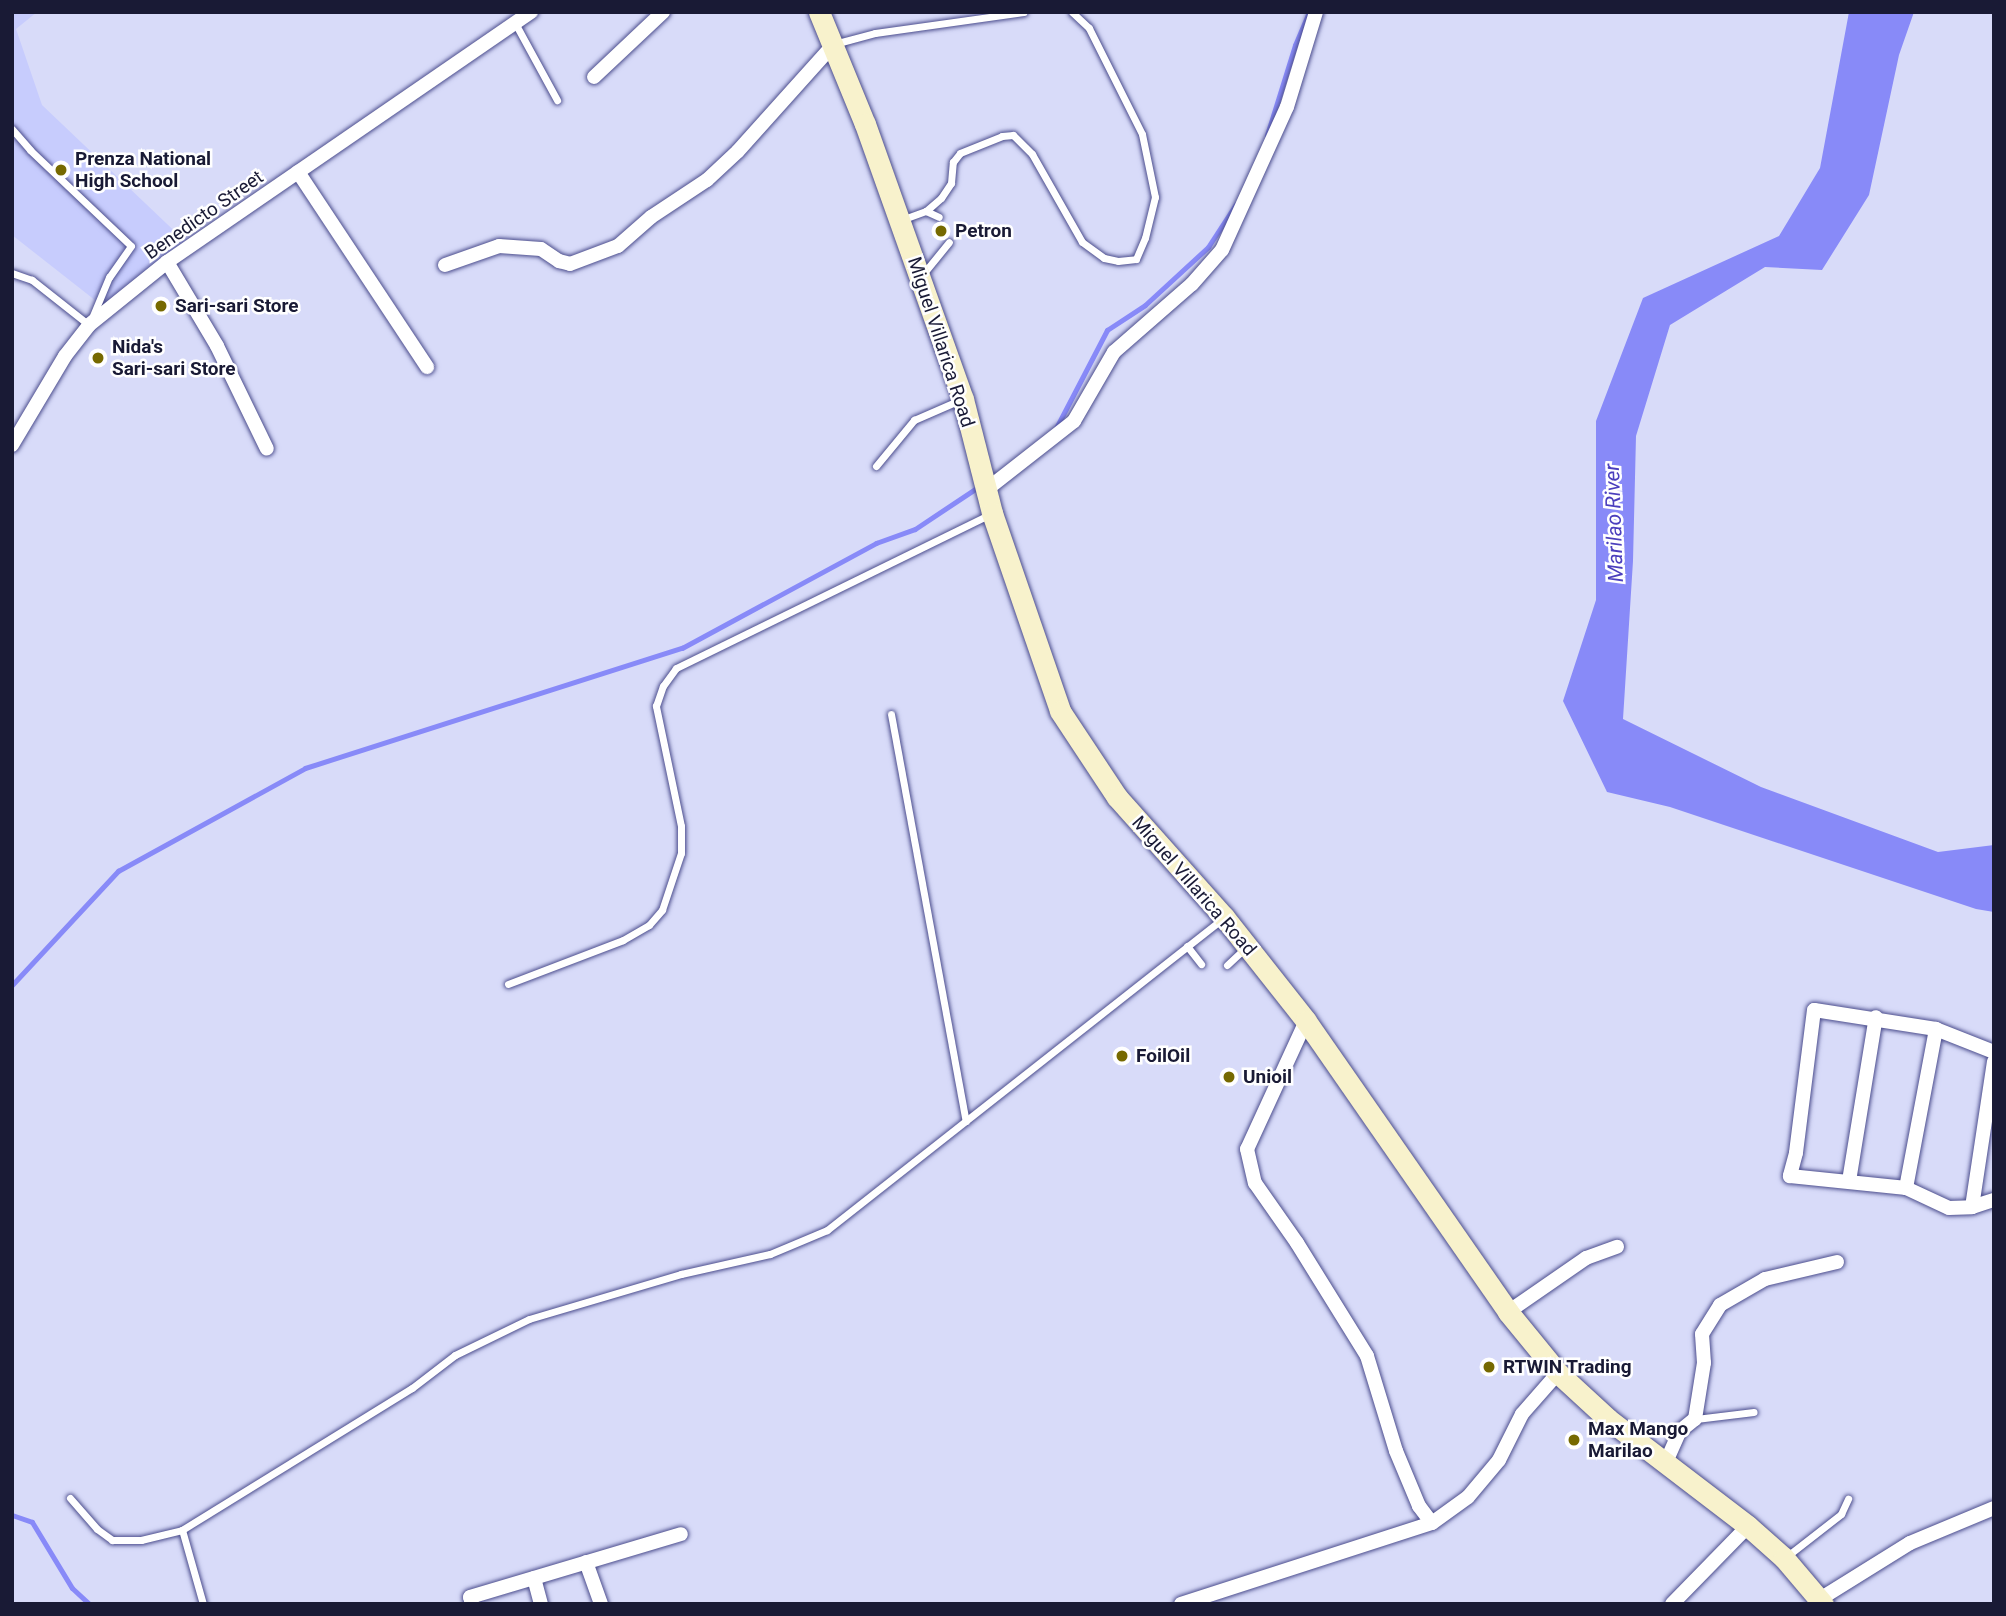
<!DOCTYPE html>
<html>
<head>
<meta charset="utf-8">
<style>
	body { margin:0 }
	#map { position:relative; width:2006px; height:1616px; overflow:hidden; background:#d8dbf9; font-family:Roboto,sans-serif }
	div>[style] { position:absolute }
	.built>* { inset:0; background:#c7ccfd }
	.water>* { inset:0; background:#888af8 }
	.stream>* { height:5px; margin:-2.5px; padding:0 2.5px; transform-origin:2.5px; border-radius:2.5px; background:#888af8 }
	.roads { filter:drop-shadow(0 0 2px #4b4d8d) drop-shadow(0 0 2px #4b4d8d) }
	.service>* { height:7px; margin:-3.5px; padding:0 3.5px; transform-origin:3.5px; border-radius:3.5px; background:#fff }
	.minor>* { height:14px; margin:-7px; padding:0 7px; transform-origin:7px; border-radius:7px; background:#fff }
	.secondary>* { height:21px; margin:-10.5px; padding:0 10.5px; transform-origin:10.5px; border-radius:10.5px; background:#f8f2cc }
	.dots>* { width:19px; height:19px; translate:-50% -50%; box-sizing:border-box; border:4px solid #fff; border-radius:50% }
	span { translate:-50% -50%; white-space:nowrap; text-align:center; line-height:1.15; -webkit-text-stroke:5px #fff; paint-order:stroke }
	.poi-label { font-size:19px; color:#191a35; font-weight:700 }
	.left { translate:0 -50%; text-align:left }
	.street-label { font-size:19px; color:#191a35 }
	.water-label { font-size:21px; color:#4b3fbd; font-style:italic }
	.frame { position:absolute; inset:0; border:14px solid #191a35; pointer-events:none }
</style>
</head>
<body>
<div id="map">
	<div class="built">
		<i style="clip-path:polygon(12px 12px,37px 12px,16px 29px,42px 105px,187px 243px,105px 308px,12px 235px)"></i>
	</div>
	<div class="water">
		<i style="clip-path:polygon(1849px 12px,1914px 12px,1899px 55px,1869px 195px,1822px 270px,1765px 267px,1670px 325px,1636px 436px,1633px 561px,1623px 719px,1761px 787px,1938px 852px,1994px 845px,1994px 912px,1976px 909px,1670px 807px,1607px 792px,1563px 701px,1596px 600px,1596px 421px,1643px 298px,1779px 236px,1820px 168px)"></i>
	</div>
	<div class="stream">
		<i style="left:1267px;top:135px;width:94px;rotate:-72.7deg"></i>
		<i style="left:1295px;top:45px;width:33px;rotate:-67deg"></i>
		<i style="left:1055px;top:430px;width:113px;rotate:-62.5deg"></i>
		<i style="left:1107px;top:330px;width:45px;rotate:-33.3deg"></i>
		<i style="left:1145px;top:305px;width:86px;rotate:-42.6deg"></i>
		<i style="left:1208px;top:247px;width:51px;rotate:-56.9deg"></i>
		<i style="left:12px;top:985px;width:156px;rotate:-47.1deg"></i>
		<i style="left:118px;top:871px;width:213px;rotate:-28.8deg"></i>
		<i style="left:305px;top:768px;width:396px;rotate:-17.7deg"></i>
		<i style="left:682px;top:648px;width:221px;rotate:-28.4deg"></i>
		<i style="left:876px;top:543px;width:41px;rotate:-19.7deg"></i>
		<i style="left:915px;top:529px;width:72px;rotate:-33.7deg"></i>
		<i style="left:12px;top:1515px;width:21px;rotate:19deg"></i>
		<i style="left:32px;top:1522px;width:77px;rotate:58.8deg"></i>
		<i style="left:72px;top:1588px;width:23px;rotate:43deg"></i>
	</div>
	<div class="roads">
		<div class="service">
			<i style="left:515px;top:23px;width:88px;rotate:61.4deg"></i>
			<i style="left:834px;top:44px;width:42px;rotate:-15deg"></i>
			<i style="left:875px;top:33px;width:150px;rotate:-8deg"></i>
			<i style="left:12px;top:129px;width:28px;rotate:49deg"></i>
			<i style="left:30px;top:150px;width:139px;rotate:43.5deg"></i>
			<i style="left:131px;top:246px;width:38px;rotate:125deg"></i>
			<i style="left:109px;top:277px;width:52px;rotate:112.6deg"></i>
			<i style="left:89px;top:325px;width:73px;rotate:-141.7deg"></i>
			<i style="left:32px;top:280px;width:21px;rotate:-161deg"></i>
			<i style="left:926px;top:211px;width:20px;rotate:-41deg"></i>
			<i style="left:941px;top:198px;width:18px;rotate:-56deg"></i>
			<i style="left:951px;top:183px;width:21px;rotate:-85deg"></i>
			<i style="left:953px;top:162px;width:11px;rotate:-52deg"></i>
			<i style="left:960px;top:153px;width:45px;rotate:-22deg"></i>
			<i style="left:1002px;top:136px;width:11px;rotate:-5deg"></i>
			<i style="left:1013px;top:135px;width:27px;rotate:45deg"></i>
			<i style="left:1032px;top:154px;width:101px;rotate:60.4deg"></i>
			<i style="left:1082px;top:242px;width:27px;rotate:36deg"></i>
			<i style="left:1104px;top:258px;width:14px;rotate:12deg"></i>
			<i style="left:1118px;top:261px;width:18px;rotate:-6deg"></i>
			<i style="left:1136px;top:259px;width:23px;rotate:-67deg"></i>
			<i style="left:1145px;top:238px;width:42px;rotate:-76.3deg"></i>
			<i style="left:1155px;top:197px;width:64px;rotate:-101.7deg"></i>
			<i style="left:1142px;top:134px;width:119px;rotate:-116.6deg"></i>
			<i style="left:1089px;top:28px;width:23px;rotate:-137deg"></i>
			<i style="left:901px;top:220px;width:27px;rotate:-20deg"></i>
			<i style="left:926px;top:211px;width:14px;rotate:25deg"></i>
			<i style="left:923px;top:274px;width:41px;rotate:-50.9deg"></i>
			<i style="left:876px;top:466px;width:60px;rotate:-50.4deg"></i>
			<i style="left:914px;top:420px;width:52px;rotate:-23.6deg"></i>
			<i style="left:891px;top:714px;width:414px;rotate:79.6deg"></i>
			<i style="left:1187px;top:946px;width:23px;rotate:52deg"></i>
			<i style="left:1227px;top:965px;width:23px;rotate:-43deg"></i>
			<i style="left:508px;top:984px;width:123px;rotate:-20.9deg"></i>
			<i style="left:623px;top:940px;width:30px;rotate:-30deg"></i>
			<i style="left:649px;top:925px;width:20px;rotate:-49deg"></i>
			<i style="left:662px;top:910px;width:60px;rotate:-71.6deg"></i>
			<i style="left:681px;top:853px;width:27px;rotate:-90deg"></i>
			<i style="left:681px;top:826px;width:123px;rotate:-101.8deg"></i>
			<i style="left:656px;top:706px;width:21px;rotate:-71deg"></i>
			<i style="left:663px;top:686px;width:22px;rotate:-54deg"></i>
			<i style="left:676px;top:668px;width:351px;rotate:-26.1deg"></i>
			<i style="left:1696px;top:1419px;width:58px;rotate:-6.9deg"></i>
			<i style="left:70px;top:1498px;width:41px;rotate:48.9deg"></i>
			<i style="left:97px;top:1529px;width:19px;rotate:36deg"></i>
			<i style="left:112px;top:1540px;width:29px"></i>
			<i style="left:141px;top:1540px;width:42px;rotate:-13.7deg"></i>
			<i style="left:1786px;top:1557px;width:70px;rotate:-38deg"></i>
			<i style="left:1841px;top:1514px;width:17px;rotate:-65deg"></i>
			<i style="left:203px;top:1604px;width:77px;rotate:-105.8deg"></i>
			<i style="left:182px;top:1530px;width:270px;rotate:-31.7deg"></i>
			<i style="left:412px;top:1388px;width:54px;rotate:-37.5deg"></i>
			<i style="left:455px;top:1355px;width:82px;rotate:-25.9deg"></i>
			<i style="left:529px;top:1319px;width:159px;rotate:-16.5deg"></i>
			<i style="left:681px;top:1274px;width:91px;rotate:-12.7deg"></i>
			<i style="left:770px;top:1254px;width:62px;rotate:-22.8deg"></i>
			<i style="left:827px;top:1230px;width:501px;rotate:-38.2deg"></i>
		</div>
		<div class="minor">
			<i style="left:594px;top:77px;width:95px;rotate:-43.3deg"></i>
			<i style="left:298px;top:172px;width:234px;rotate:56.5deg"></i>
			<i style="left:167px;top:262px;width:98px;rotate:59.2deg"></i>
			<i style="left:217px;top:346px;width:114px;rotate:64.1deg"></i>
			<i style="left:445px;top:265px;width:57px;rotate:-19.4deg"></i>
			<i style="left:499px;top:246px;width:42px;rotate:4.1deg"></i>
			<i style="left:541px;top:249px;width:22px;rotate:34deg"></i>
			<i style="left:559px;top:261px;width:11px;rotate:15deg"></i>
			<i style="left:570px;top:264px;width:51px;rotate:-20.6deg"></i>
			<i style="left:618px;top:246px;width:44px;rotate:-41.3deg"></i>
			<i style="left:651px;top:217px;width:67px;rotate:-33.5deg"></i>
			<i style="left:707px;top:180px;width:42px;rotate:-43.1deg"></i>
			<i style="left:738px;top:151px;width:144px;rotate:-48.1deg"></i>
			<i style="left:12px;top:445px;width:104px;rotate:-59.2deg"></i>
			<i style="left:65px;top:356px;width:39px;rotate:-52deg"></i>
			<i style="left:89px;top:325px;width:100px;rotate:-38.9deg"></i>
			<i style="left:167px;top:262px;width:442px;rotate:-34.5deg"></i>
			<i style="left:986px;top:490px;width:112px;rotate:-38.1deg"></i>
			<i style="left:1074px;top:421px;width:80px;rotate:-59.9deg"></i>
			<i style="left:1114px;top:352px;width:103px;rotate:-41.1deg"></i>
			<i style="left:1192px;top:284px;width:45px;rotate:-48.6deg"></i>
			<i style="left:1222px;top:250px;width:157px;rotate:-65.6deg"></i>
			<i style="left:1287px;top:107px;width:99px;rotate:-73deg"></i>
			<i style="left:1306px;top:1021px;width:141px;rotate:114.7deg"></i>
			<i style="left:1247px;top:1149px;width:35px;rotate:77deg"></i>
			<i style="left:1255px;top:1183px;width:73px;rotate:55deg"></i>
			<i style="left:1297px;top:1243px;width:133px;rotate:58.2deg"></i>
			<i style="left:1367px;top:1356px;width:99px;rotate:73deg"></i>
			<i style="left:1396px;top:1451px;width:60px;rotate:67.3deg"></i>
			<i style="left:1419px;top:1506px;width:21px;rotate:53deg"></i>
			<i style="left:1994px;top:1052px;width:62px;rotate:-158.4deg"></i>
			<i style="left:1936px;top:1029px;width:123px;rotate:-171.1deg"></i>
			<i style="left:1814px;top:1010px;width:144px;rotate:97.2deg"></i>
			<i style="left:1796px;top:1153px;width:24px;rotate:105deg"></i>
			<i style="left:1790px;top:1176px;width:117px;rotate:5.9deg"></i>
			<i style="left:1906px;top:1188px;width:47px;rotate:24.9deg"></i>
			<i style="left:1949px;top:1208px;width:23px;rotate:-2deg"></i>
			<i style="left:1972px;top:1207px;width:23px;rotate:-18deg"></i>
			<i style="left:1849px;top:1181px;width:166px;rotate:-80.7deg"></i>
			<i style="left:1906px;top:1188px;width:162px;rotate:-79.3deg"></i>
			<i style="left:1972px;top:1207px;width:147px;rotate:-81.4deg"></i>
			<i style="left:1508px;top:1312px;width:95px;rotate:-34.7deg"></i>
			<i style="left:1586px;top:1258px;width:33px;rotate:-20deg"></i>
			<i style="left:1666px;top:1462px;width:34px;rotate:-66deg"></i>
			<i style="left:1680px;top:1431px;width:19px;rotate:-39deg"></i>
			<i style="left:1695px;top:1419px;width:57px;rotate:-80.9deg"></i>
			<i style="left:1704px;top:1363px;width:29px;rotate:-94deg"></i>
			<i style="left:1702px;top:1334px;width:34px;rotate:-58deg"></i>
			<i style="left:1720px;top:1305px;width:52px;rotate:-30deg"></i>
			<i style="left:1765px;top:1279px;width:74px;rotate:-13.3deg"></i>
			<i style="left:586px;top:1562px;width:45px;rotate:70.3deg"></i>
			<i style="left:534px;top:1578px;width:27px;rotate:75deg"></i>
			<i style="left:1820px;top:1599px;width:106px;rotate:-31.9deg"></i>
			<i style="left:1910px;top:1543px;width:91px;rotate:-22.6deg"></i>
			<i style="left:472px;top:1604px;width:7px;rotate:-106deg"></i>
			<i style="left:470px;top:1597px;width:220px;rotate:-16.6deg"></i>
			<i style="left:1181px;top:1604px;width:264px;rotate:-17.9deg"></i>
			<i style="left:1432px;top:1523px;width:44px;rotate:-35.8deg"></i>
			<i style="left:1468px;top:1497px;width:48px;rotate:-50deg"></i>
			<i style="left:1499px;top:1460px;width:51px;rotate:-63.4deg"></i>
			<i style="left:1522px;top:1414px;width:55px;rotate:-48.7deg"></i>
			<i style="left:1672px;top:1604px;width:109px;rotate:-45.7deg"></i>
		</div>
		<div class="secondary">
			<i style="left:819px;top:12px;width:121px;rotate:67.7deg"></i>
			<i style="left:865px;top:124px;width:292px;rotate:70.4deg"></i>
			<i style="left:963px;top:399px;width:118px;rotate:75.7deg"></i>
			<i style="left:992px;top:513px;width:209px;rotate:71deg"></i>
			<i style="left:1060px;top:711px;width:103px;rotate:56.5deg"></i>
			<i style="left:1117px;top:797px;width:161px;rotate:48.3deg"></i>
			<i style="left:1224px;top:917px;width:132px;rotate:51.7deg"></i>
			<i style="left:1306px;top:1021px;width:354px;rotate:55.2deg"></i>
			<i style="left:1508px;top:1312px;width:79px;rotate:50.7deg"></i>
			<i style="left:1558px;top:1373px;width:68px;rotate:42.6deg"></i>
			<i style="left:1608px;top:1419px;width:176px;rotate:37.4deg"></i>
			<i style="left:1748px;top:1526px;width:48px;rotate:41.6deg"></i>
			<i style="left:1784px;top:1558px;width:60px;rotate:49.7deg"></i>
		</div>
	</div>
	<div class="dots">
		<i style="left:61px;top:170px;background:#766900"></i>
		<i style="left:941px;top:231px;background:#766900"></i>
		<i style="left:161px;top:306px;background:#766900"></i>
		<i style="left:98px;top:358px;background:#766900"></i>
		<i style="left:1122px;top:1056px;background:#766900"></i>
		<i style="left:1229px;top:1077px;background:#766900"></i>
		<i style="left:1489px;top:1367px;background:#766900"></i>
		<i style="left:1574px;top:1440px;background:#766900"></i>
	</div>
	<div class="poi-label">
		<span class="left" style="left:75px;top:170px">Prenza National<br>High School</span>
		<span class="left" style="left:955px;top:231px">Petron</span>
		<span class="left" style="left:175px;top:306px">Sari-sari Store</span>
		<span class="left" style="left:112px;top:358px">Nida's<br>Sari-sari Store</span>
		<span class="left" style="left:1136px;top:1056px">FoilOil</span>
		<span class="left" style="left:1243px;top:1077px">Unioil</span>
		<span class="left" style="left:1503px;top:1367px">RTWIN Trading</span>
		<span class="left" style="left:1588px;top:1440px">Max Mango<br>Marilao</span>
	</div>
	<div class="street-label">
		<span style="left:204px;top:215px;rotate:-35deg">Benedicto Street</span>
		<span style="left:941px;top:342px;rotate:72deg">Miguel Villarica Road</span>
		<span style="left:1194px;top:886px;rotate:49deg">Miguel Villarica Road</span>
	</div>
	<div class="water-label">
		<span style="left:1614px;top:523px;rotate:-92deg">Marilao River</span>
	</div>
	<div class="frame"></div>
</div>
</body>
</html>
